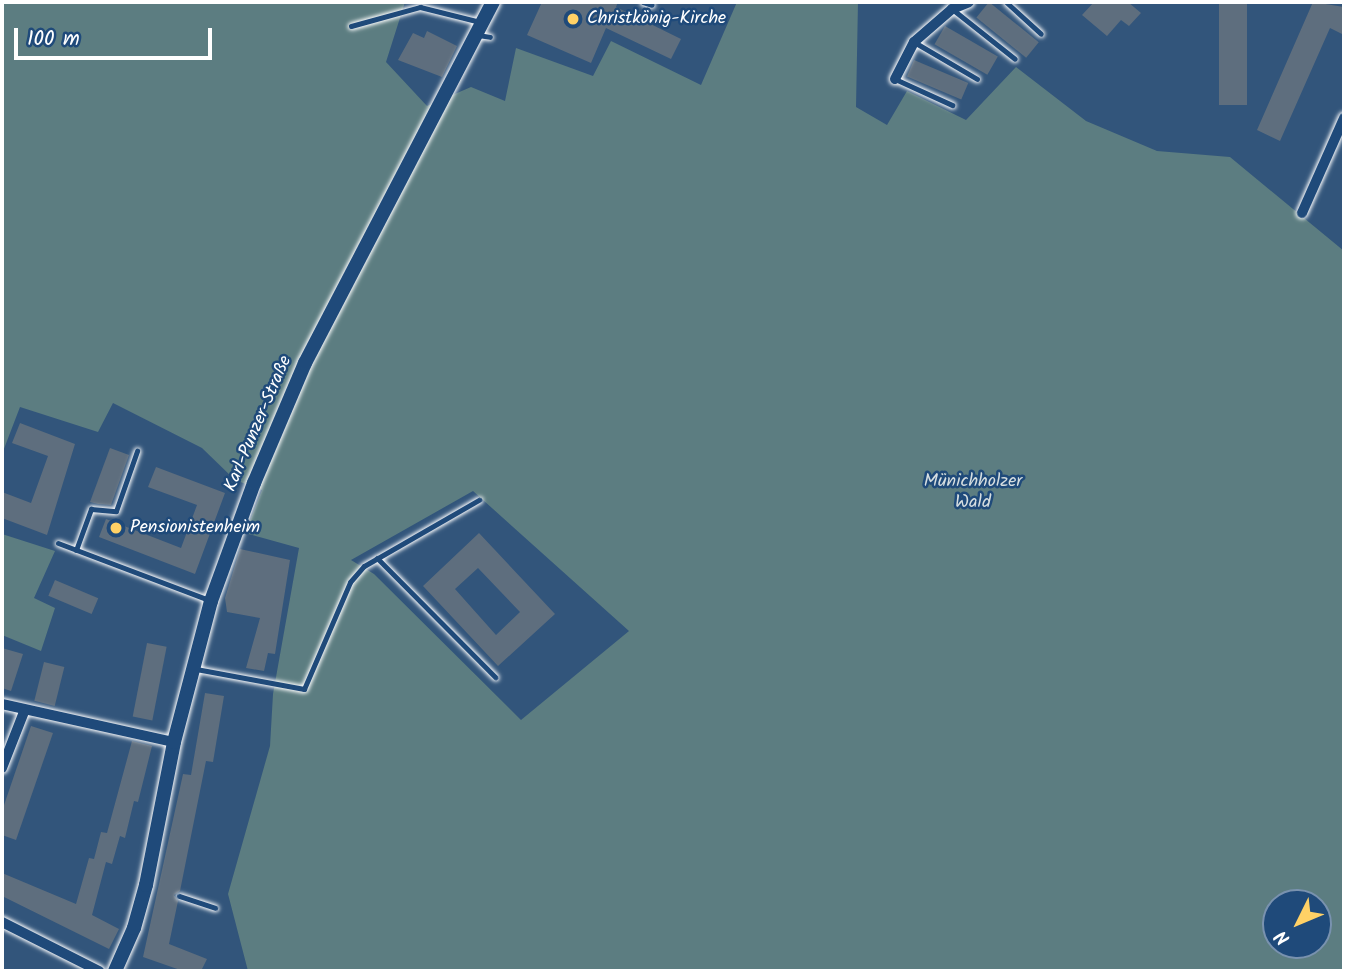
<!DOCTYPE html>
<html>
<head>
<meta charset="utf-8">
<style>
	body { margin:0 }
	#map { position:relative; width:1346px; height:973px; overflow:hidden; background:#32557b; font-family:Kalam,sans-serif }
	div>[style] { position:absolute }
	.green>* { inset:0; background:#5c7d81 }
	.building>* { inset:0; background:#5e6e7e; transform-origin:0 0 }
	.roads { filter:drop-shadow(0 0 2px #fff) drop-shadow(0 0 2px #fff) }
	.service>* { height:5px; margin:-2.5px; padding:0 2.5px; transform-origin:2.5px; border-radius:2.5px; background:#1f4a7a }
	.minor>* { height:10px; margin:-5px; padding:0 5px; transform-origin:5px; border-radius:5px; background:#1f4a7a }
	.tertiary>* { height:14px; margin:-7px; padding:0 7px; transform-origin:7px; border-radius:7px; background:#1f4a7a }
	.dots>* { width:19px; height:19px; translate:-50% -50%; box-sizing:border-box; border:4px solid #1f4a7a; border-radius:50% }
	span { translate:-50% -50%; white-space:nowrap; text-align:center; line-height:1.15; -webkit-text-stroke:5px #1f4a7a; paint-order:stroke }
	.poi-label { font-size:18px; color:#fff }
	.left { translate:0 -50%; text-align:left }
	.street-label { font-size:18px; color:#fff }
	.park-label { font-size:18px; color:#d6dee0 }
	.frame { position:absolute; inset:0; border:4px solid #fff; pointer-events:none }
	.north { position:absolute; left:1262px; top:889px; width:70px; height:70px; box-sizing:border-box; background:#1f4a7a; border:2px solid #7992af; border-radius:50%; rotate:227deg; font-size:19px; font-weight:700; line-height:28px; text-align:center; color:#fff }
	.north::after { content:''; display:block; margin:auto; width:24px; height:32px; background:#ffd166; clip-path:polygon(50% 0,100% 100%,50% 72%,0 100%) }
	.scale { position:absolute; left:14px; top:28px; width:198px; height:32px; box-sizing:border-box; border:4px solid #fff; border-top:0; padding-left:9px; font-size:21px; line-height:24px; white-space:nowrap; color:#fff; -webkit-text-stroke:5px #1f4a7a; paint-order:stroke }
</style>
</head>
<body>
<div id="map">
	<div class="green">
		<i style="clip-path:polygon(evenodd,2px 2px,405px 2px,386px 62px,427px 106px,471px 87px,505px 101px,516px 48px,593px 76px,611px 41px,701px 85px,737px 2px,858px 2px,856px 107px,887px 125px,907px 91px,966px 120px,1016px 67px,1086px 121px,1157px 151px,1230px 157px,1344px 251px,1344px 971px,248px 971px,228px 894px,270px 746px,273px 694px,299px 548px,245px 533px,262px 490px,235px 480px,202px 448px,113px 403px,98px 432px,20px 407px,2px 454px,2px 2px,473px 491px,629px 631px,521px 720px,374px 574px,351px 560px,473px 491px,2px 2px,1276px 903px,1318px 903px,1318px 945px,1276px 945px,1276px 903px)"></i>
		<i style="clip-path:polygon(2px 534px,55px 551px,34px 598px,55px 608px,41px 651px,2px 635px)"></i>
	</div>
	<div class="building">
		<i style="clip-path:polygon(542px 2px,618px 2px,616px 7px,681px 39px,671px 59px,606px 28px,591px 63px,527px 35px)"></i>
		<i style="left:989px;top:2px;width:64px;height:20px;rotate:39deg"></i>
		<i style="clip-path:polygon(1094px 2px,1128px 2px,1141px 13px,1129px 26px,1121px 20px,1107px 36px,1082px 15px)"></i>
		<i style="left:1219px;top:2px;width:28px;height:103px"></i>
		<i style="clip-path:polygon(1313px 2px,1344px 7px,1344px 35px,1330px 28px,1280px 141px,1257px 130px)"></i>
		<i style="left:945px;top:26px;width:61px;height:21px;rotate:30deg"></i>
		<i style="clip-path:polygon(427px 31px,457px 46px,442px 77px,398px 60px,413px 33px,424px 38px)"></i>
		<i style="left:914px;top:60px;width:59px;height:18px;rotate:23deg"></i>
		<i style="clip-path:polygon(20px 423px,75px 444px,47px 535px,2px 518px,2px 492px,31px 503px,48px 456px,12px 443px)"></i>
		<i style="clip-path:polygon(110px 448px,129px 455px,111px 505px,98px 504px,90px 502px)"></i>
		<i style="clip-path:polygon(156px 467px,225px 493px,195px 574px,99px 537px,106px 519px,181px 548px,197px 505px,148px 487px)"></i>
		<i style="clip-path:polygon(evenodd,479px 533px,555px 614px,498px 666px,423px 586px,479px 533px,478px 568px,520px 612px,496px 635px,455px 589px,478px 568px)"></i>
		<i style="clip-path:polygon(240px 549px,290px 560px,275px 654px,268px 653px,264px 671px,246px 668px,260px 618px,227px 612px,225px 598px)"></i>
		<i style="left:55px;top:580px;width:47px;height:17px;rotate:23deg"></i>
		<i style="left:147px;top:643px;width:20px;height:75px;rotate:11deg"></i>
		<i style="clip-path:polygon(2px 648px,23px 654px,11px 691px,2px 688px)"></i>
		<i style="left:44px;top:662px;width:21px;height:40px;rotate:14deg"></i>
		<i style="clip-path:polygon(205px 693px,224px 696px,213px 762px,206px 761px,180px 891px,174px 895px,178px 901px,169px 944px,207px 959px,201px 971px,183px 971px,143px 957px,183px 774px,191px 775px)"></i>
		<i style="clip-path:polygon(31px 726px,53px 733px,16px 840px,2px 835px,2px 811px)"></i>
		<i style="clip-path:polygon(132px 741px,152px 746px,138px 802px,134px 801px,125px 838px,120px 836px,112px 864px,106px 862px,92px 915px,119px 929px,109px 949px,2px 896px,2px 873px,76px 904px,89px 858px,94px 859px,101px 832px,107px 833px)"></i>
	</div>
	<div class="roads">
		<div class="service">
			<i style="left:643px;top:2px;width:9px;rotate:18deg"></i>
			<i style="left:1006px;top:2px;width:47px;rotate:42.4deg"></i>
			<i style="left:952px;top:9px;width:80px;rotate:38.4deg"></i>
			<i style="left:351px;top:26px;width:72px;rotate:-15.4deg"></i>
			<i style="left:420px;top:7px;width:62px;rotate:14deg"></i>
			<i style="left:478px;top:35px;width:12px;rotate:9deg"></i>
			<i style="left:914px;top:42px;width:73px;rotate:30.4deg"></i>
			<i style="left:895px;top:79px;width:63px;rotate:24.5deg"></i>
			<i style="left:58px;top:543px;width:161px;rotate:20.7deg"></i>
			<i style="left:76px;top:550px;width:44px;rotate:-69.9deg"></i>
			<i style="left:91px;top:509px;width:25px;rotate:5deg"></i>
			<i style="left:116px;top:511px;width:64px;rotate:-70.7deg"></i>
			<i style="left:377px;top:558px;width:168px;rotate:45.2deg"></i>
			<i style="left:196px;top:669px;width:110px;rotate:10.5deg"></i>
			<i style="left:304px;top:689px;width:116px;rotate:-66.7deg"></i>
			<i style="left:350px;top:582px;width:21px;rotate:-49deg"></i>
			<i style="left:364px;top:566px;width:133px;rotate:-29.9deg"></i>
			<i style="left:179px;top:896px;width:38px;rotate:18deg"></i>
		</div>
		<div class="minor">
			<i style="left:895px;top:79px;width:42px;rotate:-62.8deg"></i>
			<i style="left:914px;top:42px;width:50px;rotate:-41deg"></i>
			<i style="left:952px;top:9px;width:18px;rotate:-22deg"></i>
			<i style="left:1302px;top:213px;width:104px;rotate:-66.1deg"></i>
			<i style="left:2px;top:704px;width:176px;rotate:12.5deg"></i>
			<i style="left:2px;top:768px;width:60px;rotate:-68.6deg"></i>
			<i style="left:2px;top:922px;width:109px;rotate:26.8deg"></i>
		</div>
		<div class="tertiary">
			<i style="left:115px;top:971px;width:47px;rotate:-66.2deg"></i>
			<i style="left:134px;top:928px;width:45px;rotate:-74.4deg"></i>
			<i style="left:146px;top:885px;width:146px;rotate:-78.9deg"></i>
			<i style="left:174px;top:742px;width:146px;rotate:-75.3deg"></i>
			<i style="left:211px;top:601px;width:126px;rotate:-70deg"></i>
			<i style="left:254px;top:483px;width:130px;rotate:-67deg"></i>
			<i style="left:305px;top:363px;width:407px;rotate:-62.5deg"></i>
		</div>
	</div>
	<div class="dots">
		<i style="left:573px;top:19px;background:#ffd166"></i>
		<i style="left:116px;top:528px;background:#ffd166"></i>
	</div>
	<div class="poi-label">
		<span class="left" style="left:587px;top:19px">Christkönig-Kirche</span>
		<span class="left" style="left:130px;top:528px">Pensionistenheim</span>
	</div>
	<div class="street-label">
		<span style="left:259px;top:424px;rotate:-67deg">Karl-Punzer-Straße</span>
	</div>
	<div class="park-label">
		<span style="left:973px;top:493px">Münichholzer<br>Wald</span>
	</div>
	<div class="frame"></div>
	<div class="north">N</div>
	<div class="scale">100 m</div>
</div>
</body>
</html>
